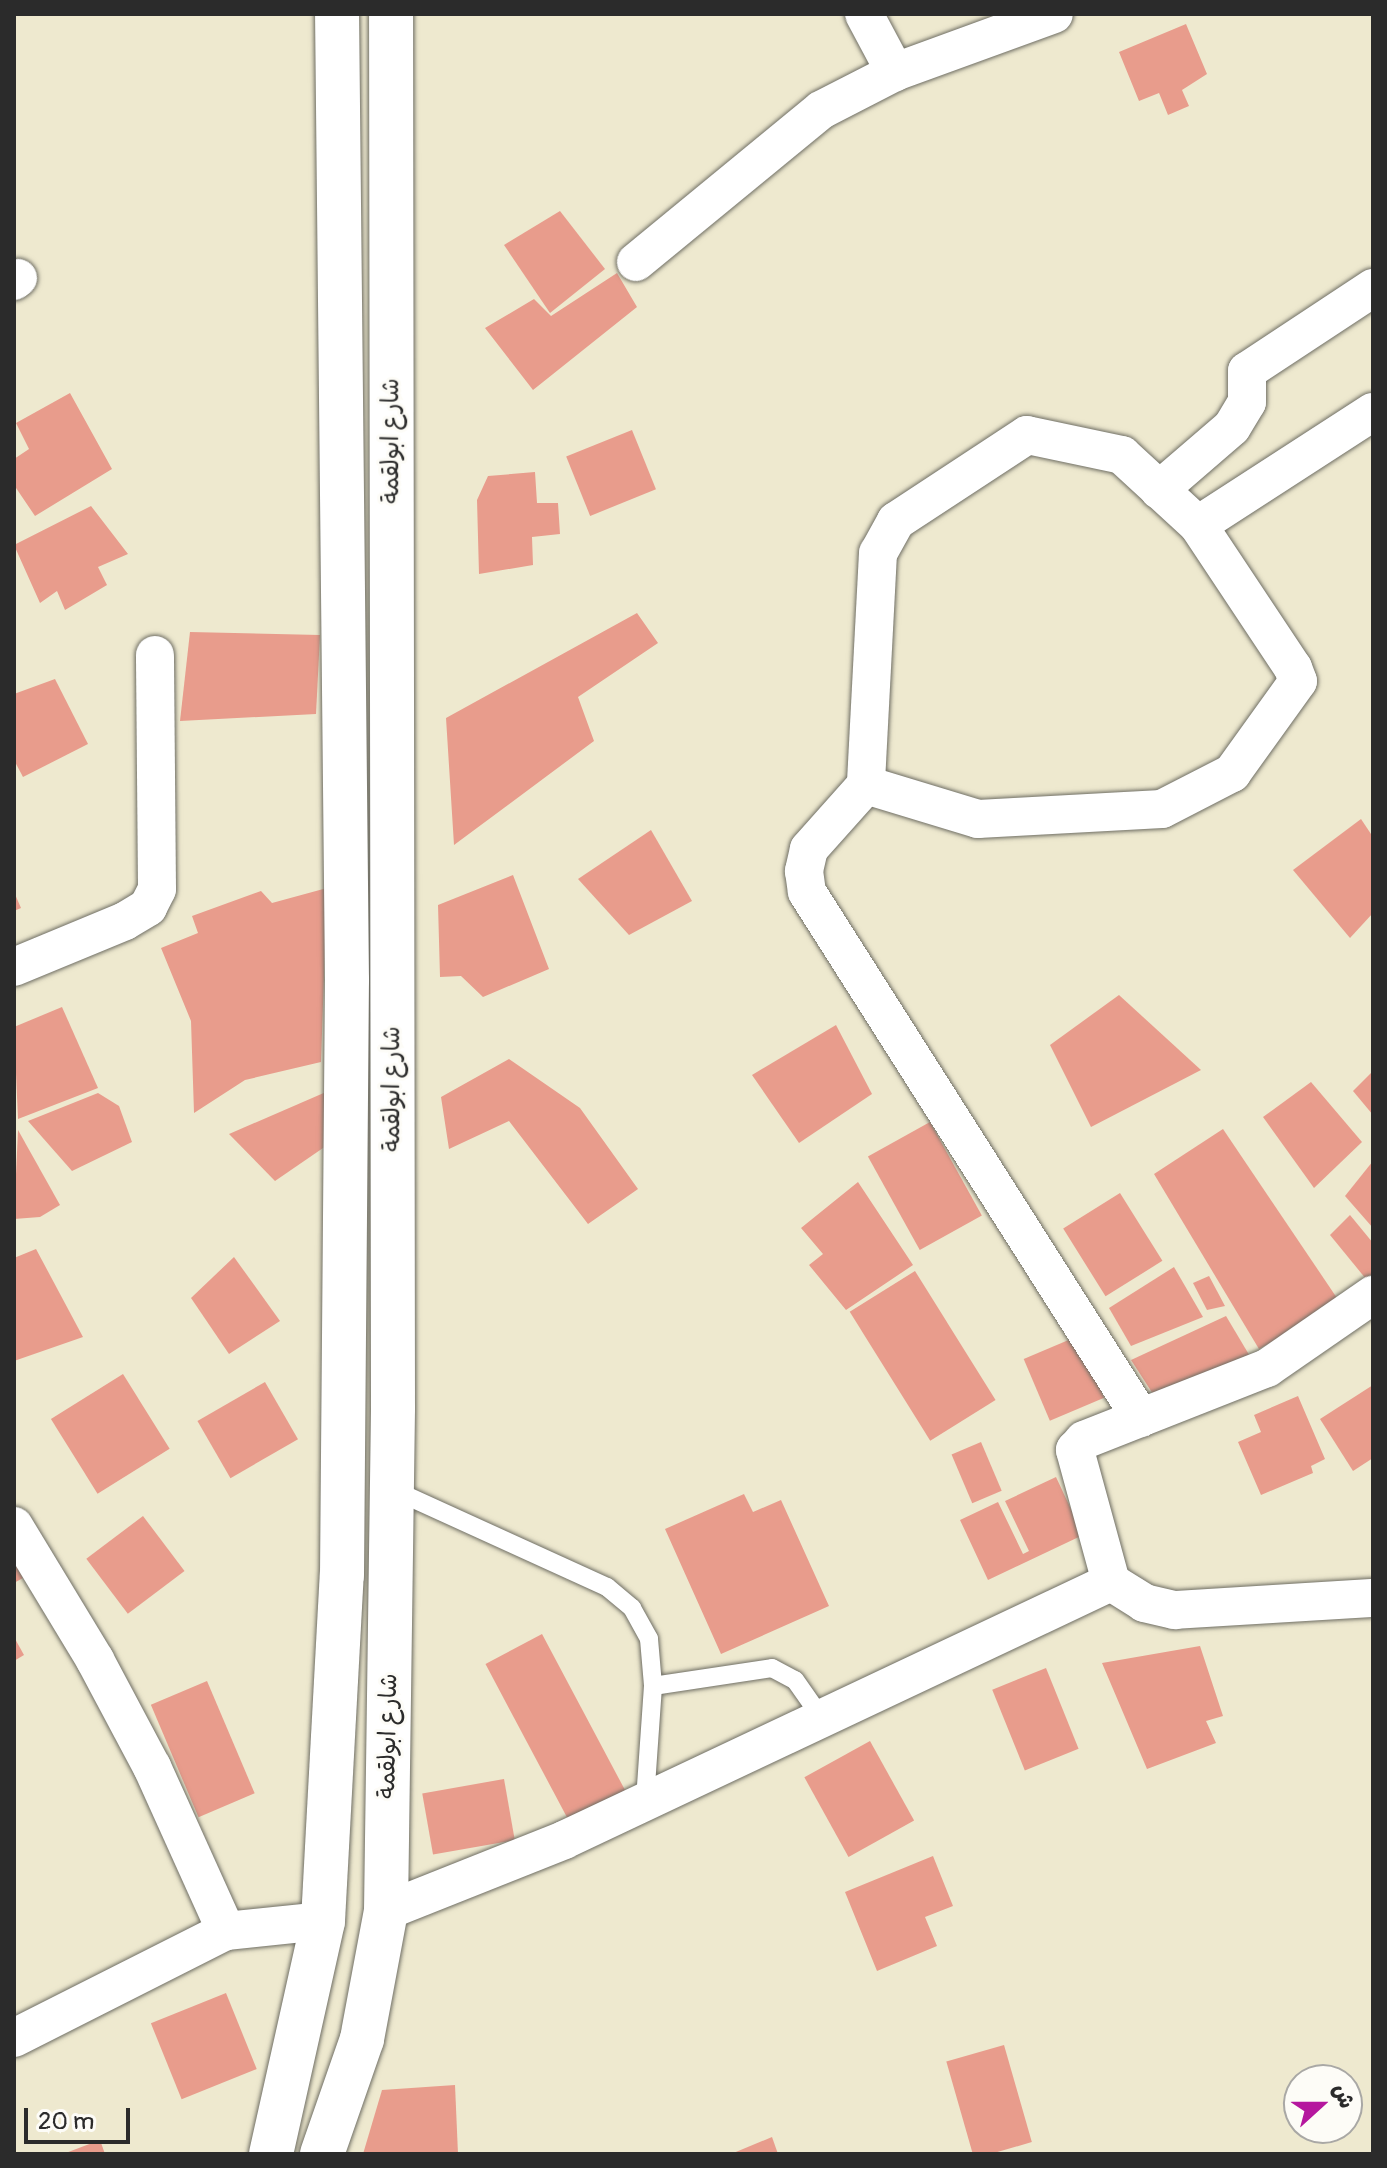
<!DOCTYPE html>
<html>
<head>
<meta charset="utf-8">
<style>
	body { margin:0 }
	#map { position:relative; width:1387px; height:2168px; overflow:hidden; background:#eee9cf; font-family:Pangolin,"Playpen Sans Arabic",sans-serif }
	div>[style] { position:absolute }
	.building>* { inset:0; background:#e89c8c; transform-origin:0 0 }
	.roads { filter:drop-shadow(0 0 2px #6f6e64) drop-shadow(0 0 2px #6f6e64) }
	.lane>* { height:18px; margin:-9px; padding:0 9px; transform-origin:9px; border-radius:9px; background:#fff }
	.street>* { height:38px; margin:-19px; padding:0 19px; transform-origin:19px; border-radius:19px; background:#fff }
	.secondary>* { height:44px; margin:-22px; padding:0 22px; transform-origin:22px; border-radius:22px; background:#fff }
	span { translate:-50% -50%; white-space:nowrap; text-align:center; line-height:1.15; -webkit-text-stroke:6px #fdfcf7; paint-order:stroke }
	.street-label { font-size:24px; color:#2b2b2b }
	.frame { position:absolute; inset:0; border:16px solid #2b2b2b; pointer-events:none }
	.north { position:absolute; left:1283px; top:2064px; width:80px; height:80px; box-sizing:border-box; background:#fdfcf7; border:2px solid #a9a8a5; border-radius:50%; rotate:69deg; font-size:22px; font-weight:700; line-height:32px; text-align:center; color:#2b2b2b }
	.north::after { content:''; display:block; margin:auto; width:28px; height:36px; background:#b5179e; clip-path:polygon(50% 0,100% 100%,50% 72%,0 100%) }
	.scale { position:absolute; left:24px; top:2108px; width:106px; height:36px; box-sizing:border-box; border:4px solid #2b2b2b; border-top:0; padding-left:10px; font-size:24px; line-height:28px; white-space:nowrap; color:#2b2b2b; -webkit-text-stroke:6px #fdfcf7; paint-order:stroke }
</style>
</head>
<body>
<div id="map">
	<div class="building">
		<i style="clip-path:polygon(1186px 24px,1207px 74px,1182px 90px,1189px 106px,1168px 115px,1159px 93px,1139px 101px,1119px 52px)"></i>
		<i style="clip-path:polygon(560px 211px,605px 269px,550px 313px,504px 245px)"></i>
		<i style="clip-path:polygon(617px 273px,637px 307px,533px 390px,485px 328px,534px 299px,551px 316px)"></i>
		<i style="clip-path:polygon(70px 393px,112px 469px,35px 516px,14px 485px,14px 459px,29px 449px,16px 423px)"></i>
		<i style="left:632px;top:430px;width:64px;height:71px;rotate:68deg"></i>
		<i style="clip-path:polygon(535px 472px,537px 503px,558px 503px,560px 534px,532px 537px,533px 565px,479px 574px,477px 500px,488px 476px)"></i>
		<i style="clip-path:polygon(91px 506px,128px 554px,98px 567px,107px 585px,65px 610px,57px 591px,40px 603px,14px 545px)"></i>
		<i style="clip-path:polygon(637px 613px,658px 643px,578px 697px,594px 741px,454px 845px,446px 718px)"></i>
		<i style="clip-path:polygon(190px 632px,320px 635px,316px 714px,180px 721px)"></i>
		<i style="clip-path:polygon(55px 679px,88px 744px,23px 777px,14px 760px,14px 694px)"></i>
		<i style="clip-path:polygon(1361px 819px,1373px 837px,1373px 913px,1350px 938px,1293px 870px)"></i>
		<i style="clip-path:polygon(651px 830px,692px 901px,629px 935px,578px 879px)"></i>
		<i style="clip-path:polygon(513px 875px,549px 969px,483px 997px,461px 976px,440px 977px,438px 905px)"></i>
		<i style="clip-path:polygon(327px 888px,321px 1062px,245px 1080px,194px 1113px,191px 1021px,161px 948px,198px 933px,192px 916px,261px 891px,272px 903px)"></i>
		<i style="clip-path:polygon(14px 892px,21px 908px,14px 911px)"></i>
		<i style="clip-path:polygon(1119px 995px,1201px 1070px,1091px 1127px,1050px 1045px)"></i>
		<i style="clip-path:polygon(62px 1007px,98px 1088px,18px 1119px,14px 1027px)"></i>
		<i style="clip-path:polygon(836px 1025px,872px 1094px,799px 1143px,752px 1075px)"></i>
		<i style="clip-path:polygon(509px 1059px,580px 1108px,638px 1189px,588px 1224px,509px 1121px,449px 1149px,441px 1097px)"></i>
		<i style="clip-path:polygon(1373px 1071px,1373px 1115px,1353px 1091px)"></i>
		<i style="clip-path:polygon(1311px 1082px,1362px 1142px,1314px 1188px,1263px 1117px)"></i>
		<i style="clip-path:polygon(326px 1092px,326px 1146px,275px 1181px,229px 1134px)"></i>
		<i style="clip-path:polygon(98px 1093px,119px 1106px,132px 1142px,72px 1171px,28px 1121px)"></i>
		<i style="left:930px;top:1122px;width:107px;height:71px;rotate:61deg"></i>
		<i style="clip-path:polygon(1223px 1129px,1341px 1304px,1259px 1349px,1154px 1174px)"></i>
		<i style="clip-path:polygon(18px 1130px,60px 1205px,40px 1217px,14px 1219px)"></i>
		<i style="clip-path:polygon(1373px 1161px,1373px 1228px,1345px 1196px)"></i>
		<i style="clip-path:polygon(858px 1182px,913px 1265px,846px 1310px,809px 1265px,823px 1254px,801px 1228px)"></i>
		<i style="left:1120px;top:1193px;width:80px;height:67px;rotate:58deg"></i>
		<i style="clip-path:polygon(1350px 1215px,1373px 1243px,1373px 1273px,1366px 1279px,1330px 1235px)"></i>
		<i style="clip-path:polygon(36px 1249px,83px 1337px,14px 1361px,14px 1258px)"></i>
		<i style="clip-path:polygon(234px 1257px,280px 1321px,229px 1354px,191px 1298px)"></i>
		<i style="clip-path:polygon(1174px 1267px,1203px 1317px,1131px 1346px,1109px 1308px)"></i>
		<i style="left:915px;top:1271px;width:152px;height:77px;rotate:58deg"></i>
		<i style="clip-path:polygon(1209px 1276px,1225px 1306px,1207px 1310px,1193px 1283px)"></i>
		<i style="clip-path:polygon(1226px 1316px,1254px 1363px,1155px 1397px,1131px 1360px)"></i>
		<i style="left:1078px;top:1336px;width:67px;height:59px;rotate:67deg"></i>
		<i style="left:123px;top:1374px;width:88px;height:85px;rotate:58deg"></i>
		<i style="left:265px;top:1382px;width:66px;height:78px;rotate:60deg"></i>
		<i style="clip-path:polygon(1373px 1385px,1373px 1458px,1353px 1471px,1320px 1419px)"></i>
		<i style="clip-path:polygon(1298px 1396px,1325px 1459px,1311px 1466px,1313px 1473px,1261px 1495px,1238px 1442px,1261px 1432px,1254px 1415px)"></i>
		<i style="left:981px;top:1442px;width:53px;height:32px;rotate:67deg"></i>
		<i style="clip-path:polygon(1056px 1477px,1083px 1535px,988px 1580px,960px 1520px,998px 1502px,1023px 1554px,1029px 1551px,1005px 1501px)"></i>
		<i style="clip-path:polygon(744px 1494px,753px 1512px,781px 1500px,829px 1606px,721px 1654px,665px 1529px)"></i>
		<i style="left:143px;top:1516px;width:69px;height:71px;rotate:53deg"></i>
		<i style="clip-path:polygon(14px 1547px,30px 1574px,14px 1583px)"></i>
		<i style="left:542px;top:1634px;width:177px;height:64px;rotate:62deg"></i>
		<i style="clip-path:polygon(14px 1637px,24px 1655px,14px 1661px)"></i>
		<i style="clip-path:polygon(1200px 1646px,1223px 1716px,1206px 1721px,1216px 1743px,1147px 1769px,1102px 1663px)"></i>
		<i style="left:1046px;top:1668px;width:87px;height:58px;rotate:68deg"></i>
		<i style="left:207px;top:1681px;width:122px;height:61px;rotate:67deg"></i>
		<i style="left:870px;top:1741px;width:91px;height:75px;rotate:61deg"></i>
		<i style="left:504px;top:1779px;width:62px;height:83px;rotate:80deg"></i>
		<i style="clip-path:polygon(933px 1856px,953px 1906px,925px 1917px,937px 1946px,877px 1971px,845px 1892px)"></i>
		<i style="left:226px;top:1993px;width:82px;height:81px;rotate:68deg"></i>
		<i style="left:1004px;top:2045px;width:101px;height:60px;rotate:74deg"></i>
		<i style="clip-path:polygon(455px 2085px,458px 2154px,363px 2154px,382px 2090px)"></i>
		<i style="clip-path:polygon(772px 2137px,778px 2154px,731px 2154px)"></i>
		<i style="clip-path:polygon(100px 2140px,105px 2154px,63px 2154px)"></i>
	</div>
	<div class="roads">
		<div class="lane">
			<i style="left:394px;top:1490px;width:234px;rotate:24.5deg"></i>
			<i style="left:607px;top:1587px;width:33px;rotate:40deg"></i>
			<i style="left:632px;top:1608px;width:35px;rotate:61deg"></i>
			<i style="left:649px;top:1639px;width:47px;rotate:85.1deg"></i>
			<i style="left:653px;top:1686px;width:115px;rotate:94deg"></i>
			<i style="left:653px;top:1686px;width:120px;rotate:-8.6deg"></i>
			<i style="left:772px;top:1668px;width:26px;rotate:28deg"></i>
			<i style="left:795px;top:1680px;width:45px;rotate:54.9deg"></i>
		</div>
		<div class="street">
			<i style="left:864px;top:14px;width:66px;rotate:61.9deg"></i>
			<i style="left:636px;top:262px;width:239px;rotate:-39.4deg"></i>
			<i style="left:821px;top:110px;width:83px;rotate:-27.2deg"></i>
			<i style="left:895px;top:72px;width:169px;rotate:-20deg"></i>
			<i style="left:14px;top:281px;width:5px;rotate:-37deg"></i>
			<i style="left:1159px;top:490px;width:96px;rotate:-40.8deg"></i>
			<i style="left:1232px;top:427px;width:29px;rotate:-59deg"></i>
			<i style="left:1247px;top:402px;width:31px;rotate:-90deg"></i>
			<i style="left:1247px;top:371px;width:151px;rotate:-33.4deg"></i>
			<i style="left:1198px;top:525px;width:208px;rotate:-32.9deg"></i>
			<i style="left:866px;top:785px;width:117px;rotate:16.9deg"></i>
			<i style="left:978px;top:819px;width:184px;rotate:-3.1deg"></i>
			<i style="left:1162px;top:809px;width:79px;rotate:-27.2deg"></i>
			<i style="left:1232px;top:773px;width:113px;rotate:-54.3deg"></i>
			<i style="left:1298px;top:681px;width:14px;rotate:-111deg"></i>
			<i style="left:1293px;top:668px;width:172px;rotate:-123.6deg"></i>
			<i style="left:1198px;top:525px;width:103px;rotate:-137.4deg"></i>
			<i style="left:1122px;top:455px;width:97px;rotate:-168.1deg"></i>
			<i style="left:1027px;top:435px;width:157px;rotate:146.7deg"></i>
			<i style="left:896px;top:521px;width:37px;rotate:119deg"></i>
			<i style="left:878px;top:553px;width:232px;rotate:93deg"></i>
			<i style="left:866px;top:785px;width:86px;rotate:131.7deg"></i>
			<i style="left:809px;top:849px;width:23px;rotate:103deg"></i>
			<i style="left:804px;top:871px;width:21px;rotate:82deg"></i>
			<i style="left:807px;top:892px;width:623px;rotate:57.59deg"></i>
			<i style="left:14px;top:967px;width:120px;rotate:-22.5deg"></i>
			<i style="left:125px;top:921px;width:27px;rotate:-31deg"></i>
			<i style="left:148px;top:907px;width:20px;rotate:-63deg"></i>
			<i style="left:157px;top:889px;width:234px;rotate:-90.5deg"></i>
			<i style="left:14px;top:1526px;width:157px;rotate:58.8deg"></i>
			<i style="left:95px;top:1660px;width:121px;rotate:62deg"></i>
			<i style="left:152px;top:1767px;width:180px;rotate:65.7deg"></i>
			<i style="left:1111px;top:1582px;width:137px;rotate:-105.3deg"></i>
			<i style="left:1075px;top:1450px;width:13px;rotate:-48deg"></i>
			<i style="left:1084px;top:1440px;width:197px;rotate:-21.5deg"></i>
			<i style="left:1267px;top:1368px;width:129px;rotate:-34.6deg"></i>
			<i style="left:386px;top:1911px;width:192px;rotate:-21.7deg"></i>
			<i style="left:564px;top:1840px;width:605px;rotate:-25.25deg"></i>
			<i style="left:1111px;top:1582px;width:39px;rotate:32deg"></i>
			<i style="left:1144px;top:1603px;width:32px;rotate:13deg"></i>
			<i style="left:1175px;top:1610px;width:198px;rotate:-3.5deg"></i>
			<i style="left:14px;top:2038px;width:237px;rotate:-26.8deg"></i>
			<i style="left:226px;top:1931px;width:98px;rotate:-5.9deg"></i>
		</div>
		<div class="secondary">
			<i style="left:271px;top:2154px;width:239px;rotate:-77.4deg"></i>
			<i style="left:323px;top:1921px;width:347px;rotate:-86.9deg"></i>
			<i style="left:342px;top:1575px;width:595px;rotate:-89.52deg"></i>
			<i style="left:347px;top:980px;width:966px;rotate:-90.59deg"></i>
			<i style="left:322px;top:2154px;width:122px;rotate:-70.8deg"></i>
			<i style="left:362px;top:2039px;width:130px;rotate:-79.4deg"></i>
			<i style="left:386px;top:1911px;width:503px;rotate:-89.2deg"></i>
			<i style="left:393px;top:1408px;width:1394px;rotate:-90.08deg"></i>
		</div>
	</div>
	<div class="street-label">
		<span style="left:391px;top:441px;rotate:-90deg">شارع ابولقمة</span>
		<span style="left:392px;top:1089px;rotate:-90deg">شارع ابولقمة</span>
		<span style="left:388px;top:1736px;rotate:-89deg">شارع ابولقمة</span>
	</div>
	<div class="frame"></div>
	<div class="north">ش</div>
	<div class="scale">20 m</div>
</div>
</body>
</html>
